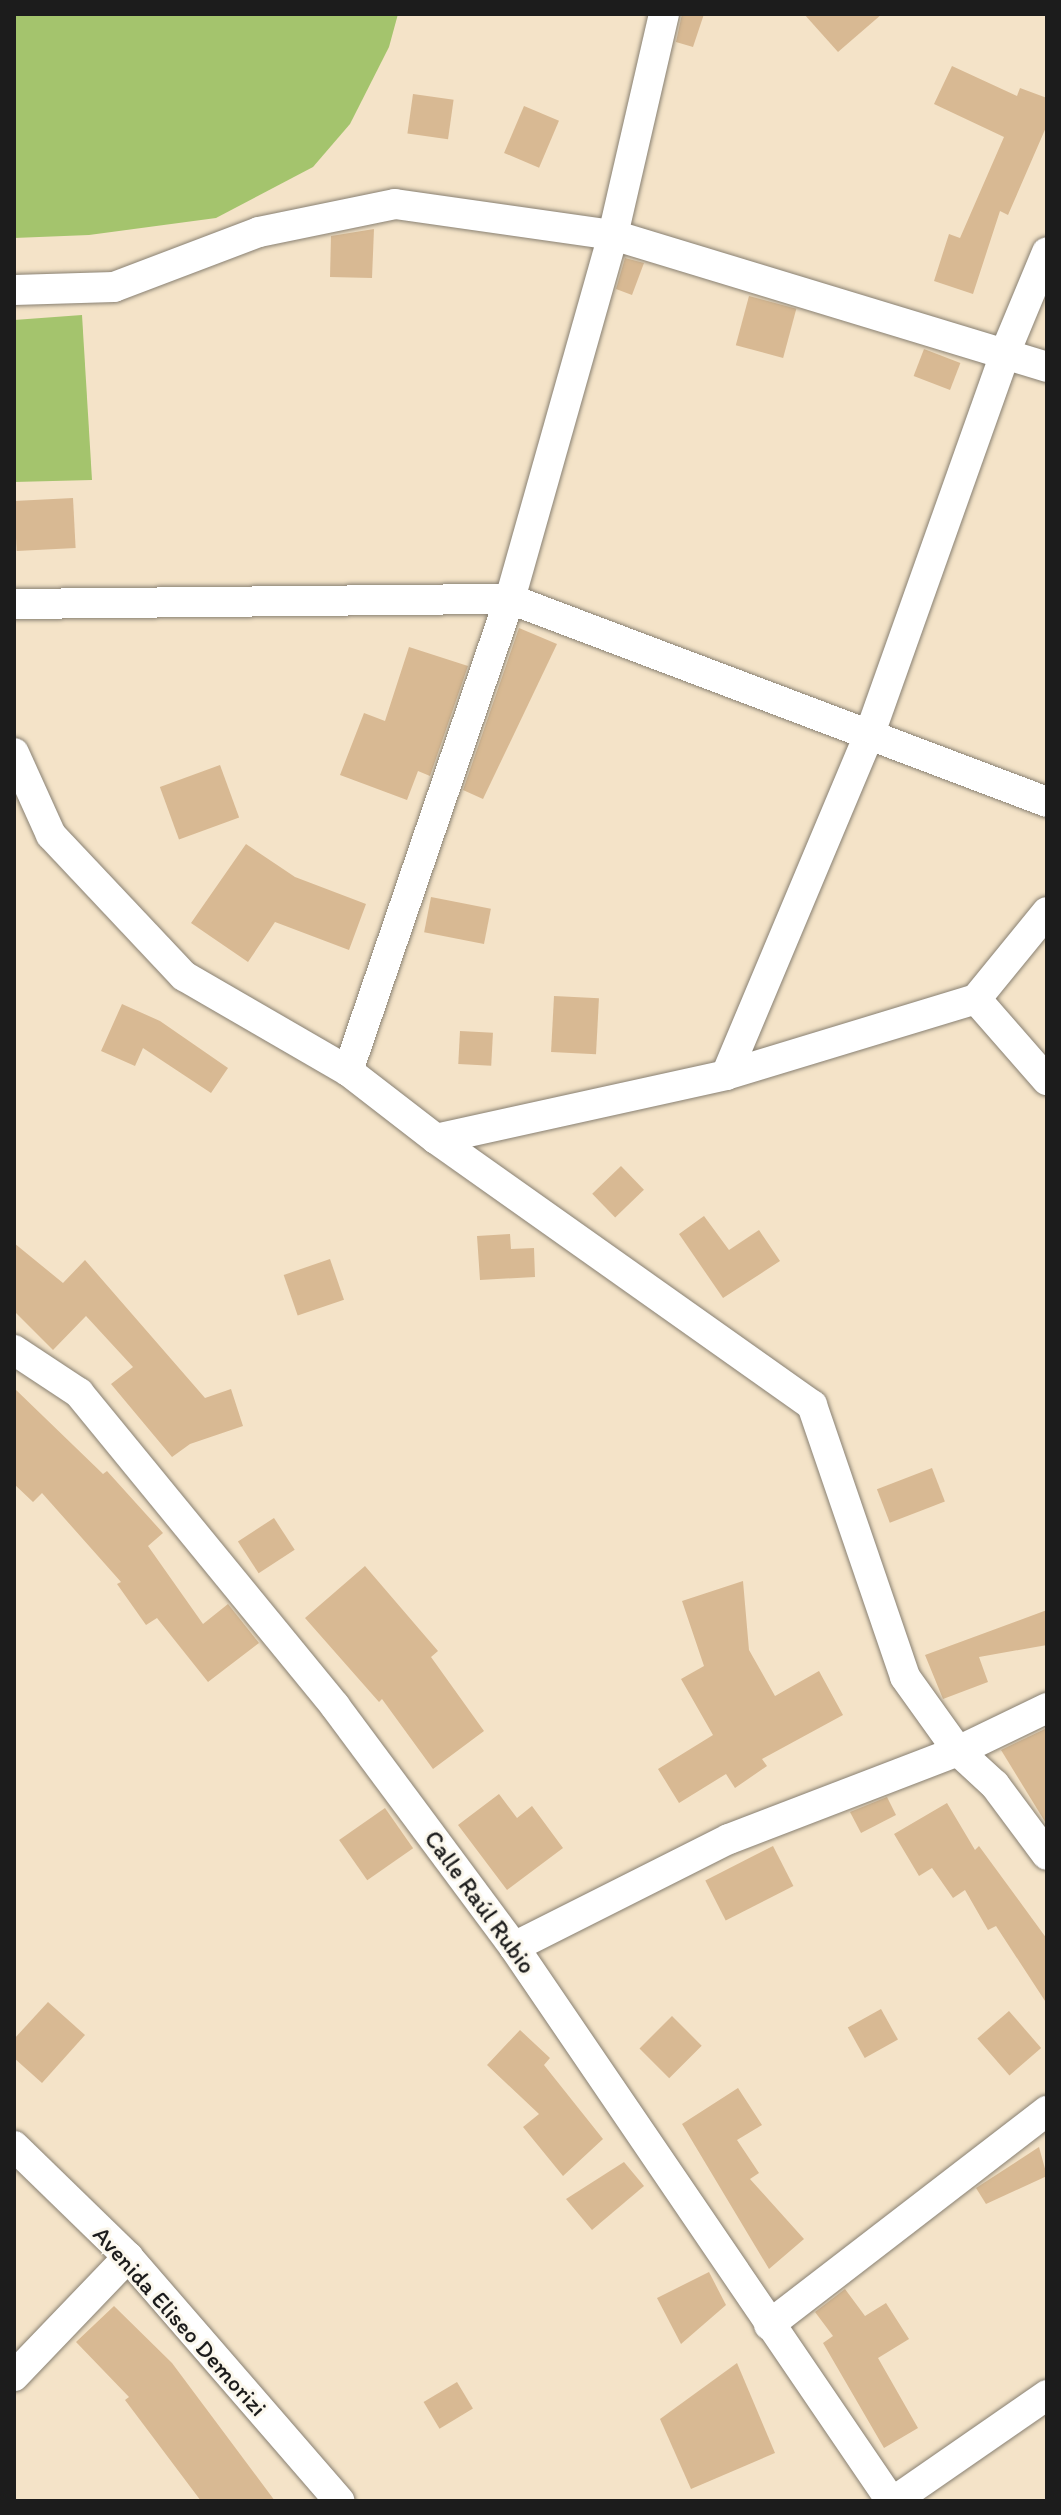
<!DOCTYPE html>
<html>
<head>
<meta charset="utf-8">
<style>
	body { margin:0 }
	#map { position:relative; width:1061px; height:2515px; overflow:hidden; background:#f4e3c8; font-family:Itim,sans-serif }
	div>[style] { position:absolute }
	.green>* { inset:0; background:#a4c46d }
	.building>* { inset:0; background:#d8b993; transform-origin:0 0 }
	.roads { filter:drop-shadow(0 0 2px #888072) drop-shadow(0 0 2px #888072) }
	.street>* { height:30px; margin:-15px; padding:0 15px; transform-origin:15px; border-radius:15px; background:#fff }
	span { translate:-50% -50%; white-space:nowrap; text-align:center; line-height:1.15; -webkit-text-stroke:6px #fbf7ec; paint-order:stroke }
	.street-label { font-size:24px; color:#1c1c1c }
	.frame { position:absolute; inset:0; border:16px solid #1c1c1c; pointer-events:none }
</style>
</head>
<body>
<div id="map">
	<div class="green">
		<i style="clip-path:polygon(14px 14px,398px 14px,389px 47px,350px 124px,313px 167px,216px 218px,89px 235px,14px 238px)"></i>
		<i style="clip-path:polygon(82px 315px,92px 480px,14px 482px,14px 320px)"></i>
	</div>
	<div class="building">
		<i style="clip-path:polygon(682px 14px,704px 14px,693px 47px,676px 42px)"></i>
		<i style="clip-path:polygon(804px 14px,882px 14px,838px 52px)"></i>
		<i style="clip-path:polygon(952px 66px,1017px 96px,1020px 88px,1047px 98px,1047px 125px,1008px 215px,1000px 211px,973px 294px,934px 281px,949px 234px,960px 238px,1004px 137px,934px 104px)"></i>
		<i style="left:413px;top:94px;width:41px;height:40px;rotate:8deg"></i>
		<i style="left:524px;top:106px;width:38px;height:51px;rotate:23deg"></i>
		<i style="clip-path:polygon(374px 229px,372px 278px,330px 277px,331px 236px)"></i>
		<i style="clip-path:polygon(625px 258px,644px 263px,632px 295px,616px 289px)"></i>
		<i style="left:749px;top:296px;width:49px;height:51px;rotate:15deg"></i>
		<i style="left:924px;top:349px;width:39px;height:29px;rotate:21deg"></i>
		<i style="left:73px;top:498px;width:50px;height:59px;rotate:87deg"></i>
		<i style="clip-path:polygon(519px 628px,557px 644px,483px 799px,463px 790px)"></i>
		<i style="clip-path:polygon(409px 647px,468px 666px,430px 776px,418px 771px,407px 800px,340px 775px,364px 713px,385px 721px)"></i>
		<i style="left:220px;top:765px;width:56px;height:64px;rotate:70deg"></i>
		<i style="clip-path:polygon(246px 844px,295px 877px,366px 904px,349px 950px,275px 922px,248px 962px,191px 923px)"></i>
		<i style="left:431px;top:897px;width:61px;height:36px;rotate:11deg"></i>
		<i style="left:554px;top:996px;width:45px;height:56px;rotate:3deg"></i>
		<i style="clip-path:polygon(122px 1004px,160px 1021px,228px 1068px,211px 1093px,143px 1048px,135px 1066px,101px 1051px)"></i>
		<i style="left:460px;top:1031px;width:33px;height:33px;rotate:3deg"></i>
		<i style="left:621px;top:1166px;width:33px;height:40px;rotate:46deg"></i>
		<i style="clip-path:polygon(704px 1216px,729px 1250px,759px 1230px,780px 1261px,723px 1298px,679px 1234px)"></i>
		<i style="clip-path:polygon(510px 1234px,511px 1249px,534px 1248px,535px 1277px,480px 1280px,477px 1236px)"></i>
		<i style="clip-path:polygon(14px 1243px,63px 1283px,85px 1260px,205px 1398px,231px 1389px,243px 1426px,190px 1444px,172px 1457px,111px 1384px,133px 1367px,86px 1316px,53px 1350px,14px 1311px)"></i>
		<i style="left:330px;top:1259px;width:43px;height:49px;rotate:71deg"></i>
		<i style="clip-path:polygon(14px 1388px,103px 1474px,107px 1471px,163px 1533px,148px 1546px,203px 1624px,228px 1604px,259px 1643px,208px 1682px,157px 1618px,146px 1625px,117px 1584px,121px 1582px,42px 1493px,33px 1502px,14px 1484px)"></i>
		<i style="left:932px;top:1468px;width:36px;height:59px;rotate:69deg"></i>
		<i style="left:274px;top:1518px;width:38px;height:43px;rotate:57deg"></i>
		<i style="clip-path:polygon(365px 1566px,438px 1651px,431px 1657px,484px 1731px,433px 1769px,382px 1699px,379px 1702px,305px 1618px)"></i>
		<i style="clip-path:polygon(743px 1581px,749px 1650px,775px 1696px,819px 1671px,843px 1715px,762px 1759px,767px 1766px,735px 1788px,726px 1774px,679px 1803px,658px 1769px,713px 1735px,681px 1679px,704px 1666px,682px 1601px)"></i>
		<i style="clip-path:polygon(1047px 1610px,1047px 1645px,979px 1657px,988px 1682px,943px 1699px,925px 1655px)"></i>
		<i style="clip-path:polygon(1047px 1728px,1047px 1825px,1001px 1750px)"></i>
		<i style="clip-path:polygon(499px 1794px,517px 1818px,532px 1806px,563px 1848px,507px 1890px,458px 1825px)"></i>
		<i style="clip-path:polygon(887px 1797px,896px 1815px,861px 1833px,850px 1812px)"></i>
		<i style="clip-path:polygon(947px 1803px,975px 1850px,979px 1846px,1047px 1939px,1047px 2004px,996px 1926px,988px 1930px,965px 1890px,953px 1898px,932px 1868px,919px 1876px,894px 1834px)"></i>
		<i style="left:385px;top:1808px;width:49px;height:56px;rotate:55deg"></i>
		<i style="left:773px;top:1846px;width:45px;height:76px;rotate:63deg"></i>
		<i style="clip-path:polygon(48px 2002px,85px 2035px,42px 2083px,14px 2058px,14px 2039px)"></i>
		<i style="left:881px;top:2009px;width:35px;height:38px;rotate:61deg"></i>
		<i style="left:1009px;top:2011px;width:49px;height:42px;rotate:49deg"></i>
		<i style="left:672px;top:2016px;width:42px;height:46px;rotate:45deg"></i>
		<i style="clip-path:polygon(520px 2030px,550px 2058px,544px 2065px,603px 2139px,563px 2176px,523px 2127px,539px 2114px,487px 2065px)"></i>
		<i style="clip-path:polygon(738px 2088px,762px 2125px,737px 2140px,759px 2173px,750px 2179px,804px 2239px,769px 2269px,682px 2124px)"></i>
		<i style="clip-path:polygon(1039px 2147px,1047px 2176px,986px 2204px,976px 2188px)"></i>
		<i style="clip-path:polygon(624px 2162px,644px 2186px,592px 2230px,566px 2199px)"></i>
		<i style="clip-path:polygon(709px 2272px,726px 2305px,681px 2344px,657px 2298px)"></i>
		<i style="clip-path:polygon(845px 2289px,865px 2316px,886px 2303px,909px 2339px,878px 2358px,918px 2428px,884px 2448px,823px 2343px,833px 2336px,815px 2312px)"></i>
		<i style="clip-path:polygon(114px 2306px,172px 2363px,275px 2501px,201px 2501px,125px 2400px,129px 2397px,76px 2342px)"></i>
		<i style="clip-path:polygon(737px 2363px,775px 2453px,691px 2489px,660px 2419px)"></i>
		<i style="left:457px;top:2382px;width:31px;height:39px;rotate:59deg"></i>
	</div>
	<div class="roads">
		<div class="street">
			<i style="left:14px;top:290px;width:100px;rotate:-1.7deg"></i>
			<i style="left:114px;top:287px;width:155px;rotate:-20.8deg"></i>
			<i style="left:259px;top:232px;width:139px;rotate:-11.6deg"></i>
			<i style="left:395px;top:204px;width:220px;rotate:8.1deg"></i>
			<i style="left:613px;top:235px;width:454px;rotate:16.9deg"></i>
			<i style="left:14px;top:604px;width:496px;rotate:-0.6deg"></i>
			<i style="left:510px;top:599px;width:574px;rotate:20.71deg"></i>
			<i style="left:14px;top:753px;width:90px;rotate:65.7deg"></i>
			<i style="left:51px;top:835px;width:194px;rotate:46.7deg"></i>
			<i style="left:184px;top:976px;width:190px;rotate:30.1deg"></i>
			<i style="left:348px;top:1071px;width:111px;rotate:37.7deg"></i>
			<i style="left:436px;top:1139px;width:297px;rotate:-12.4deg"></i>
			<i style="left:726px;top:1075px;width:261px;rotate:-16.9deg"></i>
			<i style="left:976px;top:999px;width:112px;rotate:-50.8deg"></i>
			<i style="left:976px;top:999px;width:108px;rotate:48.8deg"></i>
			<i style="left:348px;top:1071px;width:499px;rotate:-71.1deg"></i>
			<i style="left:510px;top:599px;width:378px;rotate:-74.2deg"></i>
			<i style="left:613px;top:235px;width:227px;rotate:-77deg"></i>
			<i style="left:726px;top:1075px;width:371px;rotate:-67.2deg"></i>
			<i style="left:870px;top:733px;width:403px;rotate:-70.4deg"></i>
			<i style="left:1005px;top:353px;width:109px;rotate:-67.4deg"></i>
			<i style="left:436px;top:1139px;width:461px;rotate:35.3deg"></i>
			<i style="left:812px;top:1405px;width:287px;rotate:71.1deg"></i>
			<i style="left:905px;top:1677px;width:91px;rotate:54.4deg"></i>
			<i style="left:958px;top:1751px;width:50px;rotate:42.6deg"></i>
			<i style="left:995px;top:1785px;width:87px;rotate:53.4deg"></i>
			<i style="left:14px;top:1350px;width:78px;rotate:33.5deg"></i>
			<i style="left:79px;top:1393px;width:404px;rotate:50.7deg"></i>
			<i style="left:335px;top:1706px;width:300px;rotate:53.4deg"></i>
			<i style="left:514px;top:1947px;width:670px;rotate:55.76deg"></i>
			<i style="left:514px;top:1947px;width:241px;rotate:-26.7deg"></i>
			<i style="left:729px;top:1839px;width:245px;rotate:-21deg"></i>
			<i style="left:958px;top:1751px;width:99px;rotate:-25.8deg"></i>
			<i style="left:14px;top:2146px;width:159px;rotate:44.2deg"></i>
			<i style="left:128px;top:2257px;width:323px;rotate:49.1deg"></i>
			<i style="left:769px;top:2325px;width:351px;rotate:-37.6deg"></i>
			<i style="left:14px;top:2376px;width:165px;rotate:-46.2deg"></i>
			<i style="left:894px;top:2501px;width:186px;rotate:-34.7deg"></i>
		</div>
	</div>
	<div class="street-label">
		<span style="left:480px;top:1902px;rotate:54deg">Calle Raúl Rubio</span>
		<span style="left:180px;top:2321px;rotate:48deg">Avenida Eliseo Demorizi</span>
	</div>
	<div class="frame"></div>
</div>
</body>
</html>
